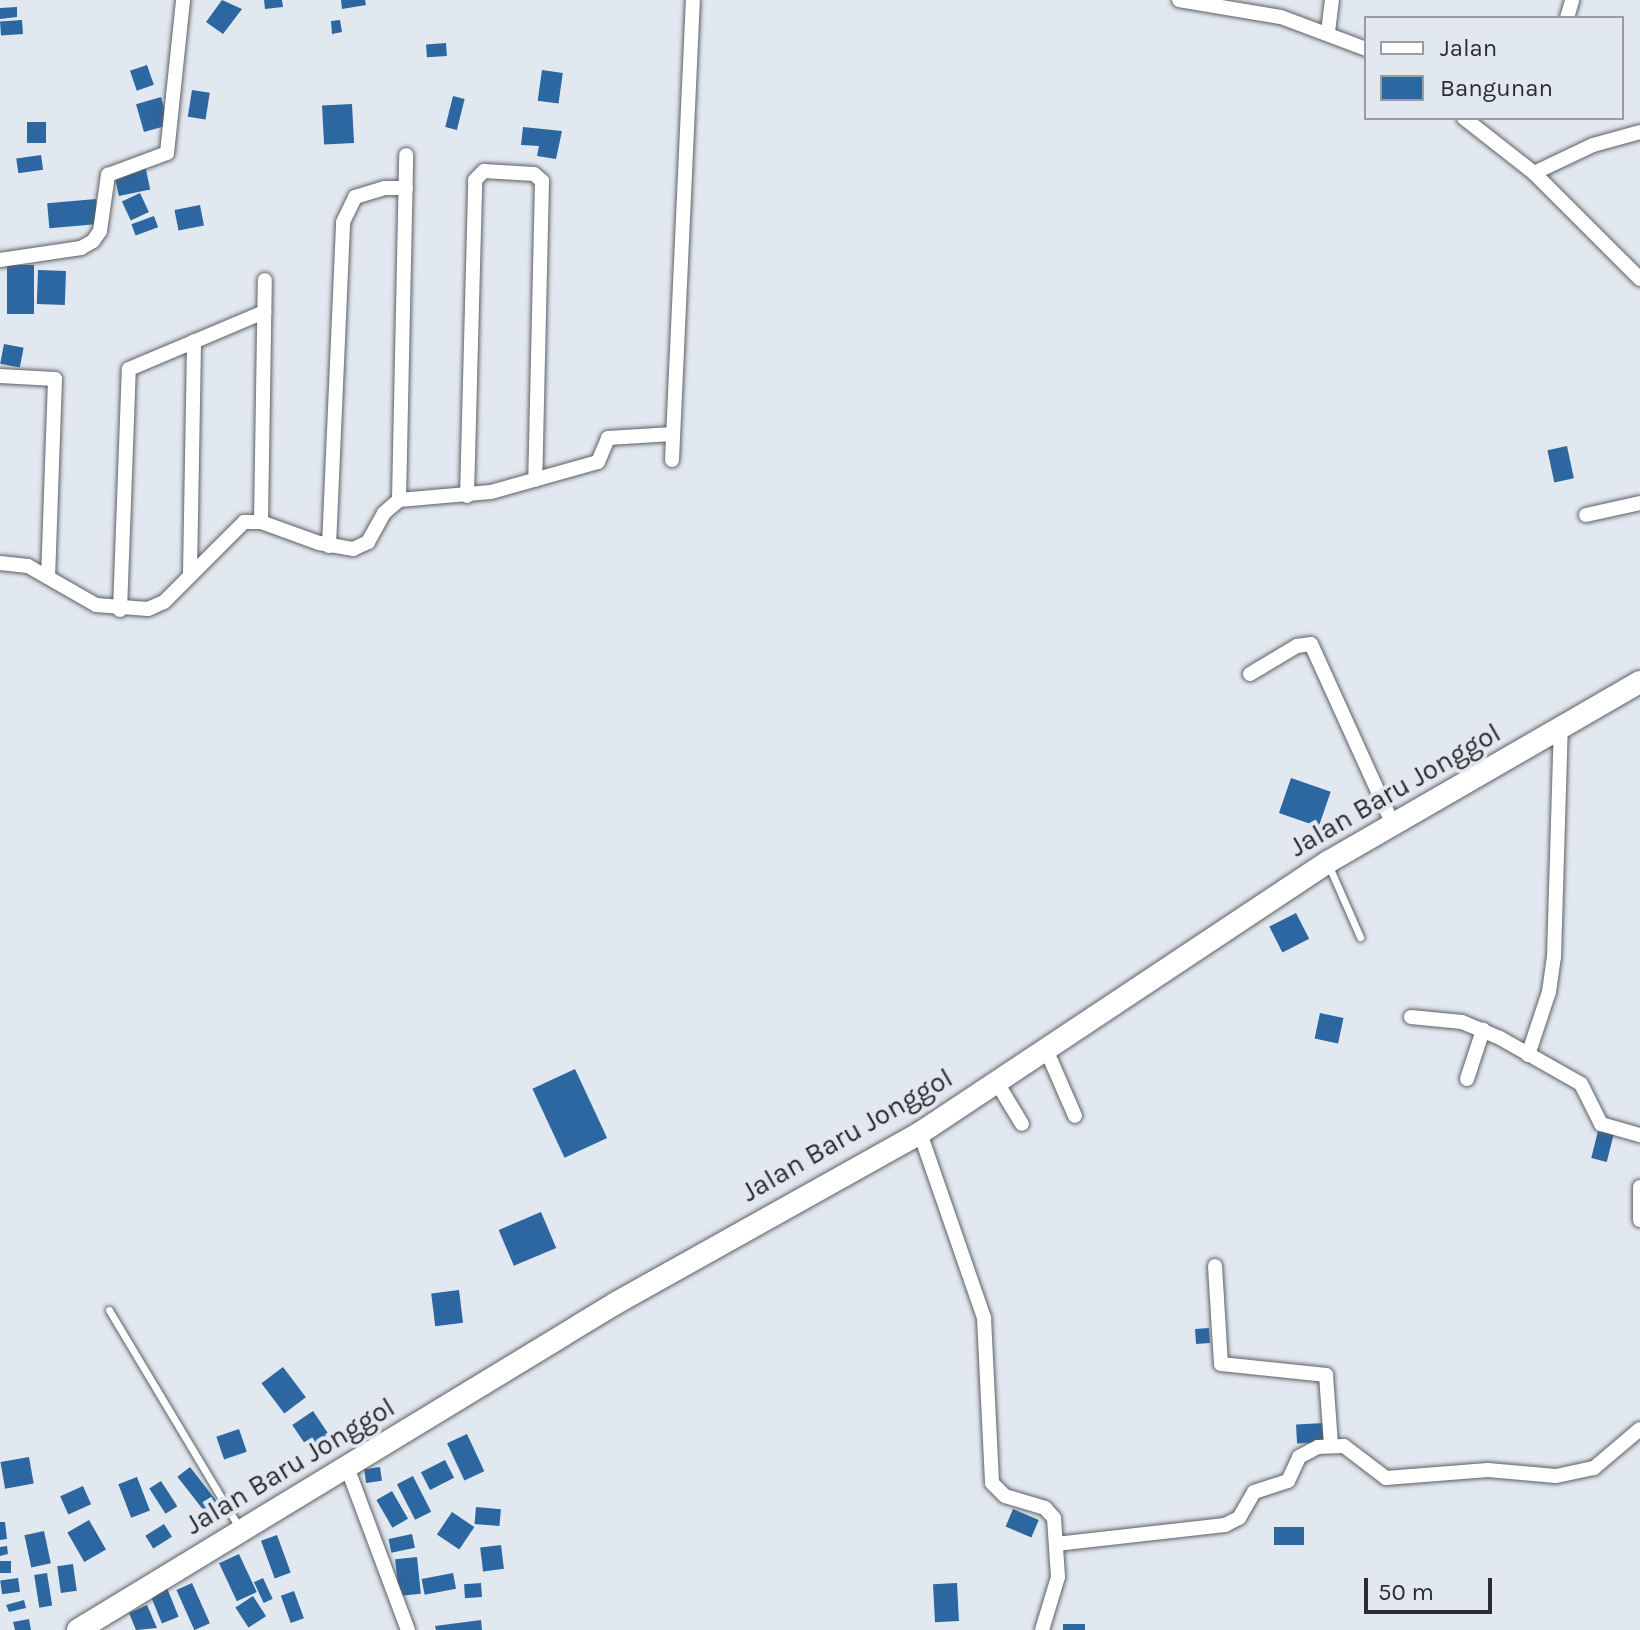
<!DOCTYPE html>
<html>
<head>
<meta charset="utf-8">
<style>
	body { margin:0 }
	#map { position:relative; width:1640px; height:1630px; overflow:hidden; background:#e2e8ef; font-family:Karla,sans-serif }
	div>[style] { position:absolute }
	.building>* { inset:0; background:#2c67a1; transform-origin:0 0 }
	.roads { filter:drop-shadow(0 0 2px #5b6066) drop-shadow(0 0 2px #5b6066) }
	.lane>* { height:7px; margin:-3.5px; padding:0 3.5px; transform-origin:3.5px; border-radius:3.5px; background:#fff }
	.street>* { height:14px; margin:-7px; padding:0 7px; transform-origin:7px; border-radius:7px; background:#fff }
	.primary>* { height:22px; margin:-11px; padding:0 11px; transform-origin:11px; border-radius:11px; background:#fff }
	span { translate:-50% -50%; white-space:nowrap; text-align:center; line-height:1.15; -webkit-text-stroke:8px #e2e8ef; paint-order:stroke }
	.street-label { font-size:28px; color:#2a2c2f }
	.legend { position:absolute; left:1364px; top:16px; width:260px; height:104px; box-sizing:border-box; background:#e2e8ef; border:2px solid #989da2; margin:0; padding:10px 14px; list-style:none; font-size:24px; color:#2a2c2f }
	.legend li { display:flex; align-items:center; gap:16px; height:40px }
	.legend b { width:40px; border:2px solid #989da2 }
	.scale { position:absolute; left:1364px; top:1578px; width:128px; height:36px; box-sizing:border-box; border:4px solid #2a2c2f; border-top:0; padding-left:10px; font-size:24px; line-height:28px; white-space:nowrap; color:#2a2c2f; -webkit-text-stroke:6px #e2e8ef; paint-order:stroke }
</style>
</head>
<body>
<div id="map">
	<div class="building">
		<i style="clip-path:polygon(222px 0,242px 9px,223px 34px,206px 22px)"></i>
		<i style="clip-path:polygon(264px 0,282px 0,283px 7px,265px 9px)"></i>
		<i style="clip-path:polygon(341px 0,365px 0,366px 5px,342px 9px)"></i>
		<i style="clip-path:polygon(17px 7px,17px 17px,0 19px,0 8px)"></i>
		<i style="left:22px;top:20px;width:14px;height:22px;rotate:86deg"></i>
		<i style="clip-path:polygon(340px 20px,342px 32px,332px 34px,331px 21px)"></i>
		<i style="left:446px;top:43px;width:13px;height:20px;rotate:86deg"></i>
		<i style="left:147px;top:65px;width:21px;height:18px;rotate:71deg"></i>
		<i style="left:542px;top:70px;width:21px;height:31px;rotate:8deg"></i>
		<i style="left:192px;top:90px;width:18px;height:27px;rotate:9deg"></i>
		<i style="left:453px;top:96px;width:12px;height:32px;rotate:14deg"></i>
		<i style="left:161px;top:97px;width:29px;height:26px;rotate:74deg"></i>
		<i style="left:352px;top:104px;width:39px;height:30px;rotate:87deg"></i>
		<i style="left:27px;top:122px;width:19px;height:21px"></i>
		<i style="clip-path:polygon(523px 127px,562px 131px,556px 159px,537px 156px,539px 146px,521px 145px)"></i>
		<i style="left:41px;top:155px;width:15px;height:25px;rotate:82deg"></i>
		<i style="left:145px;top:165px;width:25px;height:32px;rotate:78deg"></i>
		<i style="left:140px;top:193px;width:21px;height:20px;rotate:65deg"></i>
		<i style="left:96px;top:199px;width:25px;height:49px;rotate:85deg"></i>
		<i style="left:200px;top:205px;width:21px;height:26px;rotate:79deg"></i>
		<i style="left:154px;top:216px;width:12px;height:24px;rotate:70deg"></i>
		<i style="left:7px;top:265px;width:27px;height:49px"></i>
		<i style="left:38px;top:270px;width:28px;height:34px;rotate:2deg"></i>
		<i style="left:4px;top:344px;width:20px;height:20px;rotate:11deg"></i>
		<i style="left:1567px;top:446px;width:33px;height:20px;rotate:78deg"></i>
		<i style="left:1291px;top:778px;width:42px;height:37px;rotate:19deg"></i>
		<i style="left:1296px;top:913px;width:29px;height:30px;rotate:63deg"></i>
		<i style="left:1320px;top:1013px;width:24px;height:26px;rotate:12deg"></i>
		<i style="left:575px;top:1069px;width:76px;height:47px;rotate:65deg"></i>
		<i style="left:1599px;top:1127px;width:16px;height:32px;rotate:14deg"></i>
		<i style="left:541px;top:1212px;width:39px;height:46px;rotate:67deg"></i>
		<i style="left:459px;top:1290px;width:33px;height:28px;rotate:83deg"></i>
		<i style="left:1209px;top:1328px;width:15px;height:14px;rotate:86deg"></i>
		<i style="left:283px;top:1367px;width:38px;height:27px;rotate:53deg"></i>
		<i style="left:313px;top:1411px;width:41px;height:25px;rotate:56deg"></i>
		<i style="left:1324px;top:1423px;width:19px;height:28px;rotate:87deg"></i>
		<i style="left:239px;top:1429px;width:24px;height:24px;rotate:71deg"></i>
		<i style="left:467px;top:1434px;width:41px;height:22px;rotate:65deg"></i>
		<i style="left:29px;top:1457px;width:27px;height:29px;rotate:80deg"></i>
		<i style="left:445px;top:1460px;width:20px;height:27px;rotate:63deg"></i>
		<i style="left:190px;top:1467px;width:46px;height:16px;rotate:52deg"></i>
		<i style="left:380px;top:1467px;width:14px;height:16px;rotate:82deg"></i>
		<i style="left:413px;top:1476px;width:40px;height:18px;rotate:63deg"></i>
		<i style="left:137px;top:1477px;width:36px;height:20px;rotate:69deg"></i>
		<i style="left:161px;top:1481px;width:30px;height:14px;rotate:57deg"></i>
		<i style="left:83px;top:1486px;width:20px;height:25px;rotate:66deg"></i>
		<i style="left:392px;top:1491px;width:32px;height:18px;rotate:60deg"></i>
		<i style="left:476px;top:1507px;width:25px;height:17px;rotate:5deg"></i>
		<i style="left:1013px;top:1509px;width:28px;height:19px;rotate:23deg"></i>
		<i style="left:452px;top:1512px;width:27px;height:27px;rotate:34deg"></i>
		<i style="left:89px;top:1520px;width:34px;height:25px;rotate:60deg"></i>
		<i style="clip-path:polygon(0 1522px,5px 1522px,7px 1539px,0 1540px)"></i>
		<i style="left:164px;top:1524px;width:15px;height:22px;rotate:58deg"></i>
		<i style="left:1304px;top:1527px;width:18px;height:30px;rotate:90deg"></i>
		<i style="left:44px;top:1531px;width:33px;height:20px;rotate:78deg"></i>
		<i style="left:412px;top:1534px;width:14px;height:24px;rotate:78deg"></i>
		<i style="left:277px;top:1535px;width:40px;height:17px;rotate:70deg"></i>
		<i style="left:501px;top:1545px;width:24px;height:21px;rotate:83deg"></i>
		<i style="clip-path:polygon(7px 1546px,8px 1554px,0 1556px,0 1547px)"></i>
		<i style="left:239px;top:1554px;width:42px;height:22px;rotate:65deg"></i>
		<i style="left:417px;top:1557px;width:37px;height:22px;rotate:84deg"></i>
		<i style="left:0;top:1561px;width:11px;height:12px"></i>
		<i style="left:73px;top:1564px;width:27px;height:16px;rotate:82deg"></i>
		<i style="left:47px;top:1573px;width:33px;height:13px;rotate:81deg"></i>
		<i style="left:453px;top:1573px;width:16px;height:32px;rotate:79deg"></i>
		<i style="left:18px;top:1578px;width:14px;height:18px;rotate:82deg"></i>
		<i style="left:263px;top:1578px;width:23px;height:10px;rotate:65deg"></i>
		<i style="left:192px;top:1583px;width:44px;height:17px;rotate:66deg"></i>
		<i style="left:481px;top:1583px;width:14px;height:17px;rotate:86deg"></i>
		<i style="left:957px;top:1583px;width:38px;height:24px;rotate:87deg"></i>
		<i style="left:167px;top:1588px;width:31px;height:18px;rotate:68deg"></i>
		<i style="left:294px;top:1591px;width:29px;height:14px;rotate:70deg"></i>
		<i style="left:253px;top:1596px;width:24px;height:21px;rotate:57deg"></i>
		<i style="clip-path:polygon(24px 1600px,26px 1608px,9px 1612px,6px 1605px)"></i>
		<i style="clip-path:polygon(147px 1605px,157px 1628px,136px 1630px,129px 1613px)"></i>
		<i style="clip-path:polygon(29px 1619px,31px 1630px,15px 1630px,13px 1622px)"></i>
		<i style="clip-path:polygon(481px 1620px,482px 1630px,436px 1630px,435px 1626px)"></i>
		<i style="left:1063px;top:1624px;width:22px;height:6px"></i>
	</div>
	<div class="roads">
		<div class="lane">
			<i style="left:1328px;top:864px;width:80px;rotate:66.3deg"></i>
			<i style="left:109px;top:1310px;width:253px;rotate:59.1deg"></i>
		</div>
		<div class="street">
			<i style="left:1179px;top:0;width:103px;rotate:9.5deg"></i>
			<i style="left:1281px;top:17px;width:91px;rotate:20.6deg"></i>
			<i style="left:1567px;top:18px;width:19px;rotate:-74deg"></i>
			<i style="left:1328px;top:32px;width:32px;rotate:-83deg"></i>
			<i style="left:1464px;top:118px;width:89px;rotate:38.2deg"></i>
			<i style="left:1534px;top:173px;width:150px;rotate:45deg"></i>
			<i style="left:1534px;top:173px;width:65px;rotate:-25.4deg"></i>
			<i style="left:1593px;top:145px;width:49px;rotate:-15.5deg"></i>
			<i style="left:0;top:260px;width:82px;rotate:-8.4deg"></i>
			<i style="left:81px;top:248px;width:14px;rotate:-30deg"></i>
			<i style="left:93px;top:241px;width:12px;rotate:-55deg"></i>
			<i style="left:100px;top:231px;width:57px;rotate:-81.9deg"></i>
			<i style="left:108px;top:175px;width:63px;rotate:-20.4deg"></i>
			<i style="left:167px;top:153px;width:154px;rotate:-84deg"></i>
			<i style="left:0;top:376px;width:55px;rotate:3.1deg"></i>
			<i style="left:55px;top:379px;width:198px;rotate:92deg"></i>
			<i style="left:672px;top:460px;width:460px;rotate:-87.4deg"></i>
			<i style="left:467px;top:496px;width:316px;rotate:-88.5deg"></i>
			<i style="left:475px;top:180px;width:13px;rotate:-45deg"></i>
			<i style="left:484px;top:171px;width:50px;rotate:3.4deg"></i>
			<i style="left:534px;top:174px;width:11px;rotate:41deg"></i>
			<i style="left:542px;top:181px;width:299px;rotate:91.3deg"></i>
			<i style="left:399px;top:500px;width:345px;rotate:-88.8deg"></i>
			<i style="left:1586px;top:515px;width:55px;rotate:-12.5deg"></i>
			<i style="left:261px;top:522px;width:242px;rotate:-89.1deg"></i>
			<i style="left:329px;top:546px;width:324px;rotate:-87.5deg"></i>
			<i style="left:343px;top:222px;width:28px;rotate:-64deg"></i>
			<i style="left:355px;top:197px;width:31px;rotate:-17deg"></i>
			<i style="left:385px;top:188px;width:21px"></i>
			<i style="left:0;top:563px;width:28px;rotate:6deg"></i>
			<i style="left:28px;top:566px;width:78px;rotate:29.8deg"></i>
			<i style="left:96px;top:605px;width:52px;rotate:4.4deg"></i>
			<i style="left:148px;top:609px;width:17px;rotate:-24deg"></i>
			<i style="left:164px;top:602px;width:113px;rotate:-45deg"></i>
			<i style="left:244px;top:522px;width:17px"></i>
			<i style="left:261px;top:522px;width:62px;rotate:19.9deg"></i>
			<i style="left:319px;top:543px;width:35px;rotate:10deg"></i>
			<i style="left:353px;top:549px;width:17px;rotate:-25deg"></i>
			<i style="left:368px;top:542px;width:33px;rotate:-61deg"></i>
			<i style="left:384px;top:513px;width:20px;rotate:-41deg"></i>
			<i style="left:399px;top:500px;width:92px;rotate:-5deg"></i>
			<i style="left:491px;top:492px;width:111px;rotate:-15.7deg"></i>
			<i style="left:598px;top:462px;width:26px;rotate:-67deg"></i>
			<i style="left:608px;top:438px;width:65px;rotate:-3.5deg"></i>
			<i style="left:190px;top:573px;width:232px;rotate:-89deg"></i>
			<i style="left:120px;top:610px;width:241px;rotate:-87.9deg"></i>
			<i style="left:129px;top:369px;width:147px;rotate:-22.9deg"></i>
			<i style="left:1250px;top:674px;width:55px;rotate:-30.8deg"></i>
			<i style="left:1297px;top:646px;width:14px;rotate:-8deg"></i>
			<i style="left:1311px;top:644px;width:199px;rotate:65.6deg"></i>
			<i style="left:1411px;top:1017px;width:51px;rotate:5.6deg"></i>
			<i style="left:1462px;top:1022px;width:41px;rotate:22.8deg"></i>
			<i style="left:1500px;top:1038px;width:93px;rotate:29.6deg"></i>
			<i style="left:1581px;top:1084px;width:45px;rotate:63.4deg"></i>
			<i style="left:1601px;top:1124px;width:41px;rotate:15.8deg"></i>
			<i style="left:1045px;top:1047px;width:75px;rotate:66.5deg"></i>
			<i style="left:1528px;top:1055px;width:66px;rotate:-71.6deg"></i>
			<i style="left:1549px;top:992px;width:35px;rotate:-82deg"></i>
			<i style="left:1554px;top:957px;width:230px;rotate:-88.3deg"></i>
			<i style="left:1467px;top:1079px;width:52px;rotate:-71.9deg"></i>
			<i style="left:996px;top:1081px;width:50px;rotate:58.8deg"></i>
			<i style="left:920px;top:1133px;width:196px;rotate:70.9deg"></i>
			<i style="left:984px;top:1318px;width:165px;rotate:87.2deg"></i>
			<i style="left:992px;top:1483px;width:18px;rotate:45deg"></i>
			<i style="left:1005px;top:1496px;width:42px;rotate:16.7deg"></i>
			<i style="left:1045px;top:1508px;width:13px;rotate:48deg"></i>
			<i style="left:1054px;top:1518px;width:59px;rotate:86.1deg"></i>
			<i style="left:1058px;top:1577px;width:55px;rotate:106.8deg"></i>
			<i style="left:1640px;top:1187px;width:33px;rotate:90deg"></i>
			<i style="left:1215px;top:1266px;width:98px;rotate:86.5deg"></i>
			<i style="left:1221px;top:1364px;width:106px;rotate:6deg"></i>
			<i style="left:1326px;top:1375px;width:70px;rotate:85.9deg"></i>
			<i style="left:347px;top:1467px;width:174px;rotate:69.5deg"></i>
			<i style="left:1056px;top:1544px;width:170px;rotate:-6.4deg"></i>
			<i style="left:1225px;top:1525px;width:16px;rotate:-27deg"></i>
			<i style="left:1239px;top:1518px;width:30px;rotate:-60deg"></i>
			<i style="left:1254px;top:1492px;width:36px;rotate:-18deg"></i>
			<i style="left:1288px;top:1481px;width:26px;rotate:-65deg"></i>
			<i style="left:1299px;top:1457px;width:21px;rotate:-28deg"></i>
			<i style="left:1318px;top:1447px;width:26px;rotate:-2deg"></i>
			<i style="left:1344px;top:1446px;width:53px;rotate:37.3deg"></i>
			<i style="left:1386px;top:1478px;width:102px;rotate:-4.5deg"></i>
			<i style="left:1488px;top:1470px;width:68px;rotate:5deg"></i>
			<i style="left:1556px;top:1476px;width:39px;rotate:-12deg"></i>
			<i style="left:1594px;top:1468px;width:60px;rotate:-40.3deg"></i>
		</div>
		<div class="primary">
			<i style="left:78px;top:1630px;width:630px;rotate:-31.29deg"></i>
			<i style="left:616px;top:1303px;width:348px;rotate:-29.2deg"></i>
			<i style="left:920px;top:1133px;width:490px;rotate:-33.6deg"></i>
			<i style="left:1328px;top:862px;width:360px;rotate:-30deg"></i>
		</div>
	</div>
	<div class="street-label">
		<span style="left:1395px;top:790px;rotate:-30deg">Jalan Baru Jonggol</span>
		<span style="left:847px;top:1135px;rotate:-30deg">Jalan Baru Jonggol</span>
		<span style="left:290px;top:1466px;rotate:-31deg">Jalan Baru Jonggol</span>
	</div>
	<ul class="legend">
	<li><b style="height:10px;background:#fff"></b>Jalan</li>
	<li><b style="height:22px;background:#2c67a1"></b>Bangunan</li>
	</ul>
	<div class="scale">50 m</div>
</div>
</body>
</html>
